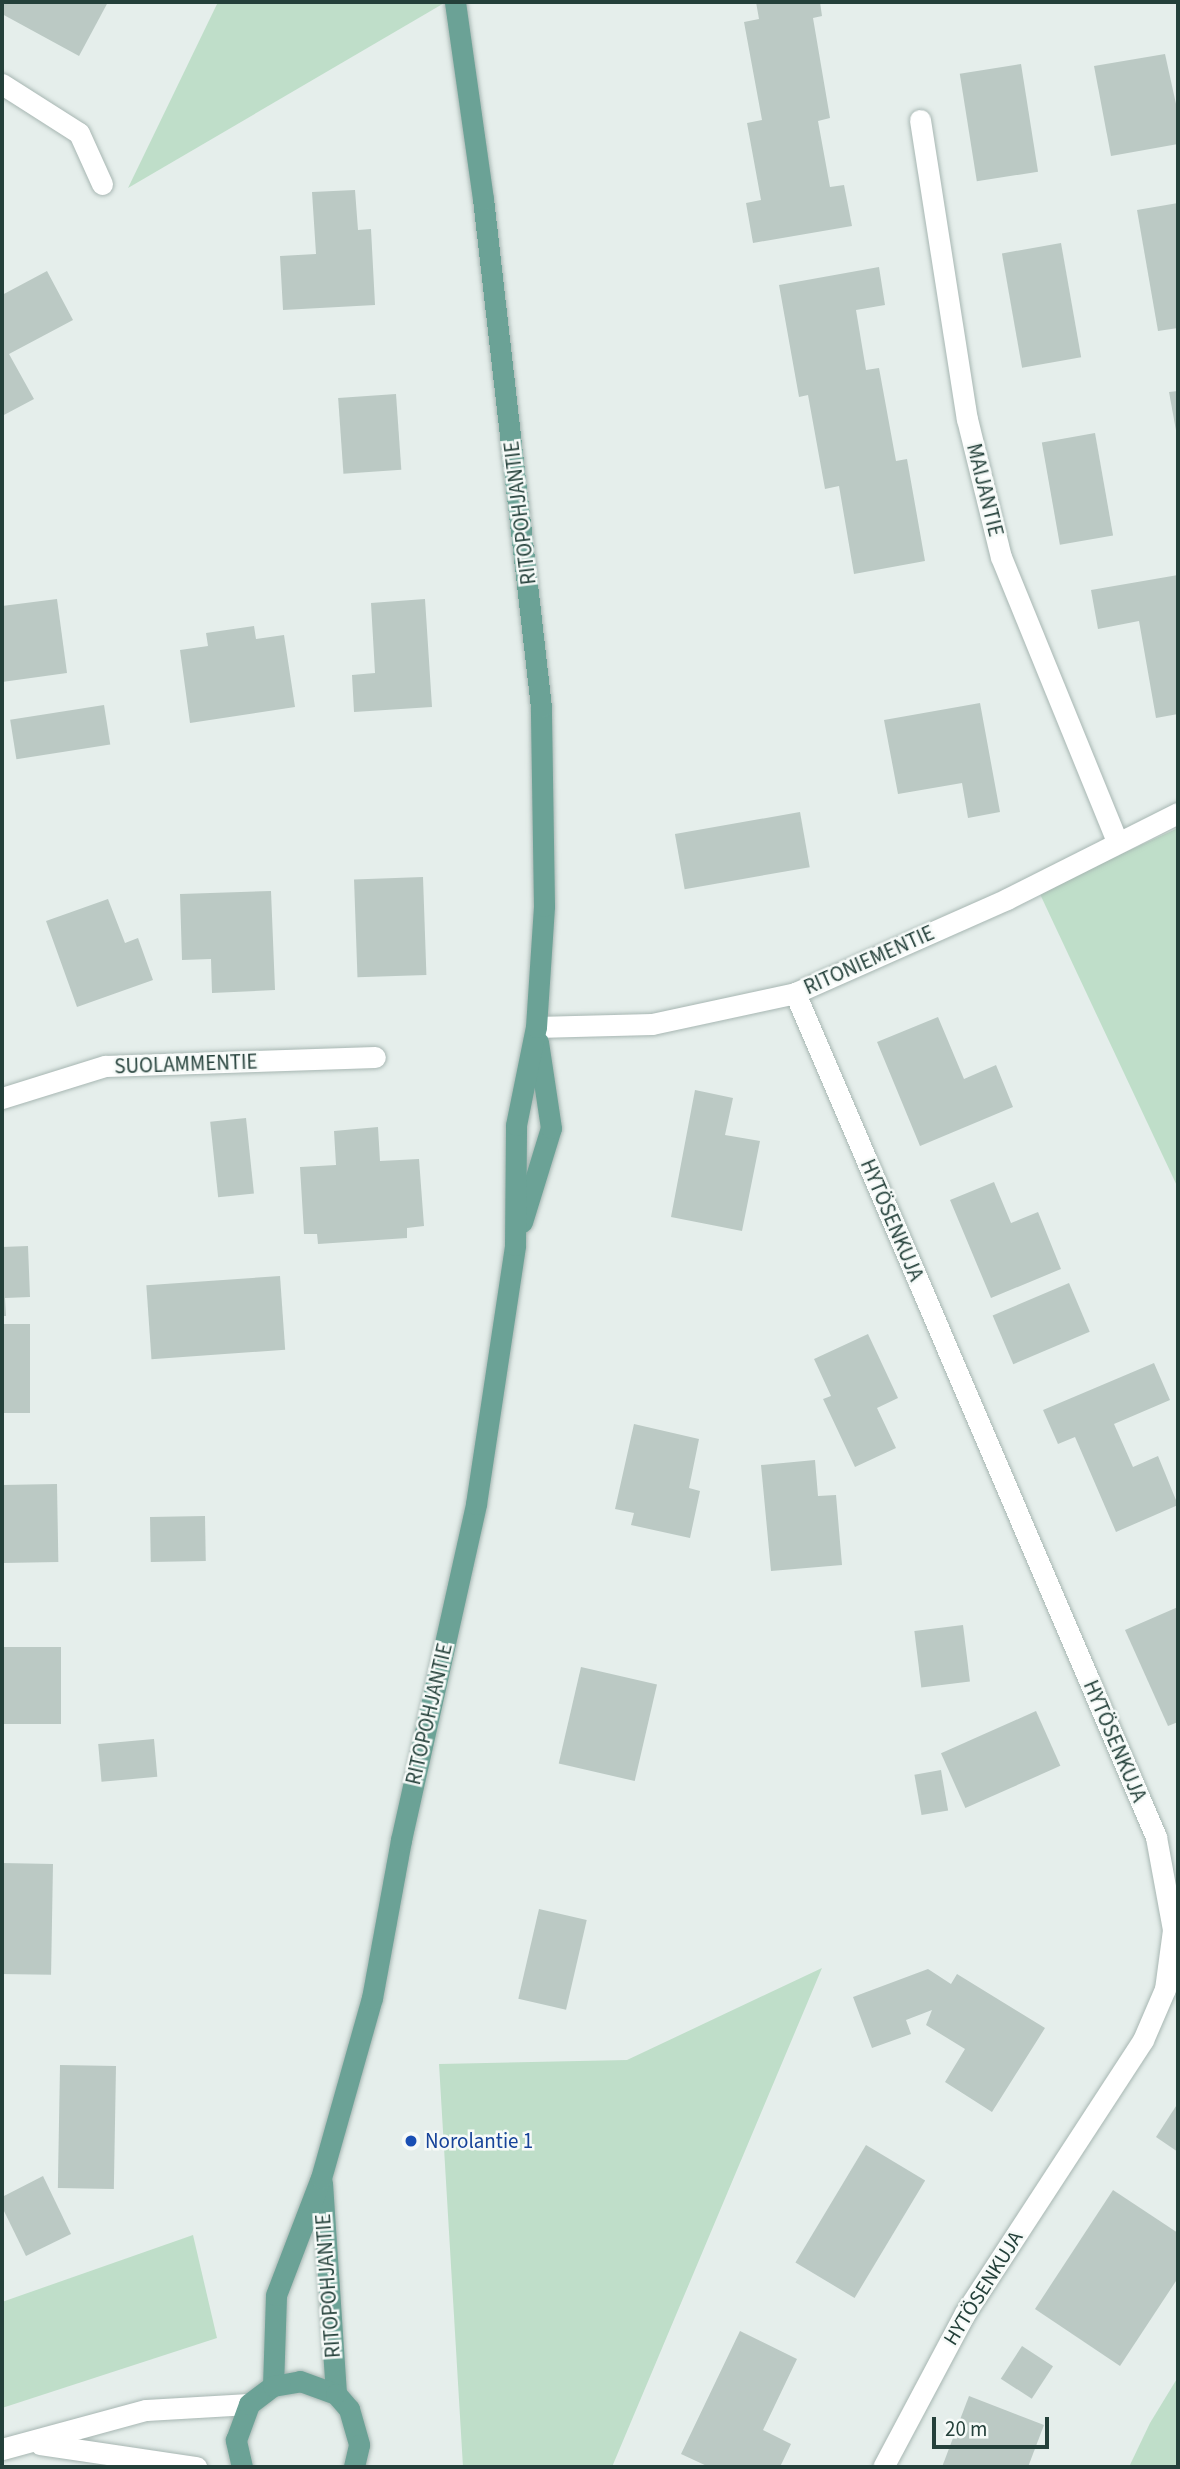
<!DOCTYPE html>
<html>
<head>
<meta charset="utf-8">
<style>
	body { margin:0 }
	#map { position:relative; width:1180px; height:2469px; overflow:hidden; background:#e5eeeb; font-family:"Source Sans 3",sans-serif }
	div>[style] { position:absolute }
	.green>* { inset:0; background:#bfdec9 }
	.building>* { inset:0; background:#bbc9c4; transform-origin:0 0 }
	.roads { filter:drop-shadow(0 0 2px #a7b6b2) drop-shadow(0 0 2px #a7b6b2) }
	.minor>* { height:21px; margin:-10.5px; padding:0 10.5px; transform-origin:10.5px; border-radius:10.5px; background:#fff }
	.major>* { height:21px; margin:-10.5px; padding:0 10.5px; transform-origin:10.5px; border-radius:10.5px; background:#6ba296 }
	.dots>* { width:19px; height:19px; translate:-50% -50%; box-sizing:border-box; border:4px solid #f6faf8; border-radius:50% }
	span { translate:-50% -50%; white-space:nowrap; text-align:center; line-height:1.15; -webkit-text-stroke:5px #f6faf8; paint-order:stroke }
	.street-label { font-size:21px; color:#24403a }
	.transit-label { font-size:21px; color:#164399 }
	.left { translate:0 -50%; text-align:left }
	.frame { position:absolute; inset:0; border:4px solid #24403a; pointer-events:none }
	.scale { position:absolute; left:932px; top:2417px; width:117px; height:32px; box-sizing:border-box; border:4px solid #24403a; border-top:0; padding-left:9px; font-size:21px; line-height:24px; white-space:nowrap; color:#24403a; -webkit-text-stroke:5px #f6faf8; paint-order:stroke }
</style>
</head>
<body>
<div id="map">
	<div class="green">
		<i style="clip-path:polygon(218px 2px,446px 2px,128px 188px)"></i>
		<i style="clip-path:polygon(1178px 828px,1178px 1188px,1039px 892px)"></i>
		<i style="clip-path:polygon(822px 1968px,612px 2467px,463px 2467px,439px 2064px,627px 2060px)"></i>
		<i style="clip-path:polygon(193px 2235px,217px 2338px,2px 2408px,2px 2302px)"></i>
		<i style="clip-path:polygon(1178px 2377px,1178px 2467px,1129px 2467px,1150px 2423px)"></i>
	</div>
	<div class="building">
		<i style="clip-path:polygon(3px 2px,108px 2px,79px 56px,2px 14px)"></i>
		<i style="clip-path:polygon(756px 2px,820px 2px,822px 16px,813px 18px,830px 118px,818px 121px,830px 187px,844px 185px,852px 226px,753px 243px,746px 203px,761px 200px,747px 123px,762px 120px,744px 22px,759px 19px)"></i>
		<i style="clip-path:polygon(1165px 54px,1178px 113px,1178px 144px,1111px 156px,1094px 66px)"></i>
		<i style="left:1021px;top:64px;width:109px;height:62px;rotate:81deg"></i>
		<i style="clip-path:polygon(355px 190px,358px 230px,371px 229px,375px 305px,283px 310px,280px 256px,316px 254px,312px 192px)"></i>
		<i style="clip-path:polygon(1178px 203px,1178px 328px,1158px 331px,1137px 210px)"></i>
		<i style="left:1061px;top:243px;width:116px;height:60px;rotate:80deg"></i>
		<i style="clip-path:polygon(879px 267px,885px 305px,856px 310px,866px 370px,879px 368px,896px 461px,907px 459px,925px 561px,854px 574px,839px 486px,825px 489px,808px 395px,799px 397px,779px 285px)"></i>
		<i style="clip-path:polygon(47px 271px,73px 320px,9px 354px,34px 399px,2px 416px,2px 295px)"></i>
		<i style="clip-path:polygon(1178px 391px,1178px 436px,1177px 436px,1169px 392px)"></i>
		<i style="left:396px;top:394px;width:76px;height:58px;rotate:86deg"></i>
		<i style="left:1095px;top:433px;width:104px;height:54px;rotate:80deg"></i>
		<i style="clip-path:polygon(1178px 575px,1178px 714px,1156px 718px,1139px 621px,1098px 629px,1091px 590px)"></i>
		<i style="clip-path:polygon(57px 599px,67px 673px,2px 682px,2px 606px)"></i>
		<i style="clip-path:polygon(425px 599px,432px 707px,354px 712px,352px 675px,375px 673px,371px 603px)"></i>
		<i style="clip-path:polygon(254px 626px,256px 639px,284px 635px,295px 707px,190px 723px,180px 650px,208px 646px,206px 633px)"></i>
		<i style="clip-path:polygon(980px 703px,1000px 812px,968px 818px,962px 783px,898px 794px,884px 720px)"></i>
		<i style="left:104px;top:705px;width:40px;height:95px;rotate:81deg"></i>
		<i style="left:800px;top:812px;width:56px;height:127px;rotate:80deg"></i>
		<i style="left:423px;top:877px;width:98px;height:69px;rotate:88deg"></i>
		<i style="clip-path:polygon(271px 891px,275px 990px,212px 993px,211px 959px,182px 960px,180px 894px)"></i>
		<i style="clip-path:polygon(108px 899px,125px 943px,138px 938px,153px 980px,77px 1007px,46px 921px)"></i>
		<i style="clip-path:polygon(938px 1017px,964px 1079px,996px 1065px,1013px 1107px,920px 1146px,877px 1042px)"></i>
		<i style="clip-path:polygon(695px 1090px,733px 1098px,725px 1135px,760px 1141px,742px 1231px,671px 1217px)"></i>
		<i style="left:246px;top:1118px;width:76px;height:36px;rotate:84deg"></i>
		<i style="clip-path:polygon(378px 1127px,380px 1161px,419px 1159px,424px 1226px,407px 1228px,407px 1238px,318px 1244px,317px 1234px,304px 1234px,300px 1167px,336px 1165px,334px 1131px)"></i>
		<i style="clip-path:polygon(994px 1182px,1011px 1223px,1038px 1212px,1061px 1269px,991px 1298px,950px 1200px)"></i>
		<i style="clip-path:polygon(28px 1246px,30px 1297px,5px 1298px,6px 1316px,2px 1316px,2px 1247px)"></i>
		<i style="left:280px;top:1276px;width:74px;height:134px;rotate:86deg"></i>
		<i style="left:1069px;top:1283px;width:53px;height:83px;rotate:67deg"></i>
		<i style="left:2px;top:1324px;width:28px;height:89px"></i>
		<i style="clip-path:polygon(868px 1334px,898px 1398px,877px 1408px,896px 1448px,855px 1467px,823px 1399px,831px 1396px,814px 1359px)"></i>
		<i style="clip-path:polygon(1154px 1363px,1170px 1400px,1114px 1424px,1133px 1467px,1158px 1456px,1178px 1505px,1116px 1532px,1075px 1437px,1058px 1444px,1043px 1410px)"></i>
		<i style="clip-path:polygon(634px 1424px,699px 1439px,689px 1488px,700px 1491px,690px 1538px,631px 1525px,634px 1513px,615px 1509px)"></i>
		<i style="clip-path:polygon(815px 1460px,818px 1496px,836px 1495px,842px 1565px,771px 1571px,761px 1465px)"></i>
		<i style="left:57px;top:1484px;width:78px;height:55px;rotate:89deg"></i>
		<i style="left:205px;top:1516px;width:45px;height:55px;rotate:89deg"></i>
		<i style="clip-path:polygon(1178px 1607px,1178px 1722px,1168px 1726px,1125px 1630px)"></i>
		<i style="left:963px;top:1625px;width:57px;height:49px;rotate:83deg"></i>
		<i style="left:2px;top:1647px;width:59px;height:77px"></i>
		<i style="left:581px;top:1667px;width:78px;height:99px;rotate:13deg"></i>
		<i style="left:1036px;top:1711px;width:60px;height:104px;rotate:66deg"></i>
		<i style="left:154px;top:1739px;width:38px;height:56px;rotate:85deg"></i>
		<i style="left:941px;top:1770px;width:41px;height:27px;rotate:80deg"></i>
		<i style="left:2px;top:1863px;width:51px;height:111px;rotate:1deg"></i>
		<i style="left:539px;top:1909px;width:49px;height:92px;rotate:13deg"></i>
		<i style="clip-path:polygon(928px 1969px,951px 1984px,957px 1974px,1045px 2028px,992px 2112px,945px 2082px,965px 2049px,926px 2025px,932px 2010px,906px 2020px,911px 2034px,872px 2048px,853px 1997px)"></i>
		<i style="left:60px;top:2065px;width:56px;height:123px;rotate:1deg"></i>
		<i style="clip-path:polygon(1178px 2103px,1178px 2152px,1156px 2137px)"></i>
		<i style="left:866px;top:2145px;width:69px;height:137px;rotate:31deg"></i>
		<i style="clip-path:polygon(43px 2176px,71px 2234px,26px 2256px,2px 2207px,2px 2197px)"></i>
		<i style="clip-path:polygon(1113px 2190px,1178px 2233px,1178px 2278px,1120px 2366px,1035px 2309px)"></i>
		<i style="clip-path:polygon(740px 2331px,797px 2359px,763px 2430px,791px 2444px,780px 2467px,709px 2467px,681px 2454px)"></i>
		<i style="left:1022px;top:2346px;width:37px;height:39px;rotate:33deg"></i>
		<i style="clip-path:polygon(969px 2396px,1044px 2425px,1028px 2467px,942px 2467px)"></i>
	</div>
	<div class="roads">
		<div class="minor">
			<i style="left:2px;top:84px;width:91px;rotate:32.5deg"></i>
			<i style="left:79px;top:133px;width:56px;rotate:65.7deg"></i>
			<i style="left:920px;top:120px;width:303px;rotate:81.1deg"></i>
			<i style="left:967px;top:419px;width:142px;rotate:76.2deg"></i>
			<i style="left:1001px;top:557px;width:307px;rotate:67.8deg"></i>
			<i style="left:795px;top:993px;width:918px;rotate:66.84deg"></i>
			<i style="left:1156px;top:1837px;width:95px;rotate:79.6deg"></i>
			<i style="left:1173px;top:1930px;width:60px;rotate:97.7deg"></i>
			<i style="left:1165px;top:1989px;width:56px;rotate:113.3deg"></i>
			<i style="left:1143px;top:2040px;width:326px;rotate:123.1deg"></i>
			<i style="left:965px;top:2313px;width:174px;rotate:118deg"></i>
			<i style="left:536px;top:1027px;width:116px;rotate:-1.5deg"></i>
			<i style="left:652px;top:1024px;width:146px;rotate:-12.2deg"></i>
			<i style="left:795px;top:993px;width:232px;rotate:-23.9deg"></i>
			<i style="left:1007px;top:899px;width:191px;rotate:-26.7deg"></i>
			<i style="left:2px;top:1098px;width:108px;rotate:-17.3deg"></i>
			<i style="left:105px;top:1066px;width:270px;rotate:-1.9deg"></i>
			<i style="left:40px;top:2444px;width:158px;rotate:8.4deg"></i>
			<i style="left:2px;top:2449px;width:149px;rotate:-15.2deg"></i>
			<i style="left:146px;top:2410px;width:103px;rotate:-3.3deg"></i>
		</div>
		<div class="major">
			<i style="left:522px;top:1222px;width:98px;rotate:-72.9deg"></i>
			<i style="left:551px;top:1128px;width:87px;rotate:-98.6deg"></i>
			<i style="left:322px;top:2183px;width:211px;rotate:86.2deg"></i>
			<i style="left:273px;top:2386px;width:91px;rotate:-88.1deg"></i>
			<i style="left:276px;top:2295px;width:125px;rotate:-69deg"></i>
			<i style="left:321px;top:2178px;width:187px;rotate:-74.2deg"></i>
			<i style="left:372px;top:1998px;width:161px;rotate:-79.6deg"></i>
			<i style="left:401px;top:1840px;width:344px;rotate:-77.4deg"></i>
			<i style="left:476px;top:1504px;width:262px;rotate:-81.4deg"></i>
			<i style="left:515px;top:1245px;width:120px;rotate:-89.5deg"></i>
			<i style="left:516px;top:1125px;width:100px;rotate:-78.5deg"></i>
			<i style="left:536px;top:1027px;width:121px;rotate:-86.2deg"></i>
			<i style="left:544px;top:906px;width:199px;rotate:-90.9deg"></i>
			<i style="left:541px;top:707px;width:511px;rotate:-96.51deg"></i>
			<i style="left:483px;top:199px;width:199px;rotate:-98.1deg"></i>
			<i style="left:242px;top:2467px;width:28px;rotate:-103deg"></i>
			<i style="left:236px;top:2440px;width:38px;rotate:-70deg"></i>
			<i style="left:249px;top:2404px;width:30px;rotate:-37deg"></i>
			<i style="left:273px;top:2386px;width:27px;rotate:-10deg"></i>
			<i style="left:300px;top:2381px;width:38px;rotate:20deg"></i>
			<i style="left:336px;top:2394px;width:20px;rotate:49deg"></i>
			<i style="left:349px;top:2409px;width:37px;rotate:74deg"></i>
			<i style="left:359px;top:2445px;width:23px;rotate:103deg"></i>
		</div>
	</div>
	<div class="dots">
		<i style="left:411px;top:2141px;background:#1a4fb4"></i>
	</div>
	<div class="street-label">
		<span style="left:985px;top:490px;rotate:76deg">MAIJANTIE</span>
		<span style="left:520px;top:513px;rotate:-97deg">RITOPOHJANTIE</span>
		<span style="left:869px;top:960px;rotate:-24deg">RITONIEMENTIE</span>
		<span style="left:186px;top:1064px;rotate:-2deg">SUOLAMMENTIE</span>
		<span style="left:892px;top:1220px;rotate:67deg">HYTÖSENKUJA</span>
		<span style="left:429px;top:1714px;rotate:-77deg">RITOPOHJANTIE</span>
		<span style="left:1115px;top:1741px;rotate:67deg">HYTÖSENKUJA</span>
		<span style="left:328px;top:2286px;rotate:-94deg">RITOPOHJANTIE</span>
		<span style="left:983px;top:2288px;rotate:-58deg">HYTÖSENKUJA</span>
	</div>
	<div class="transit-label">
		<span class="left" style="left:425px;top:2141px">Norolantie 1</span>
	</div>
	<div class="frame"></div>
	<div class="scale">20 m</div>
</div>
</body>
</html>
